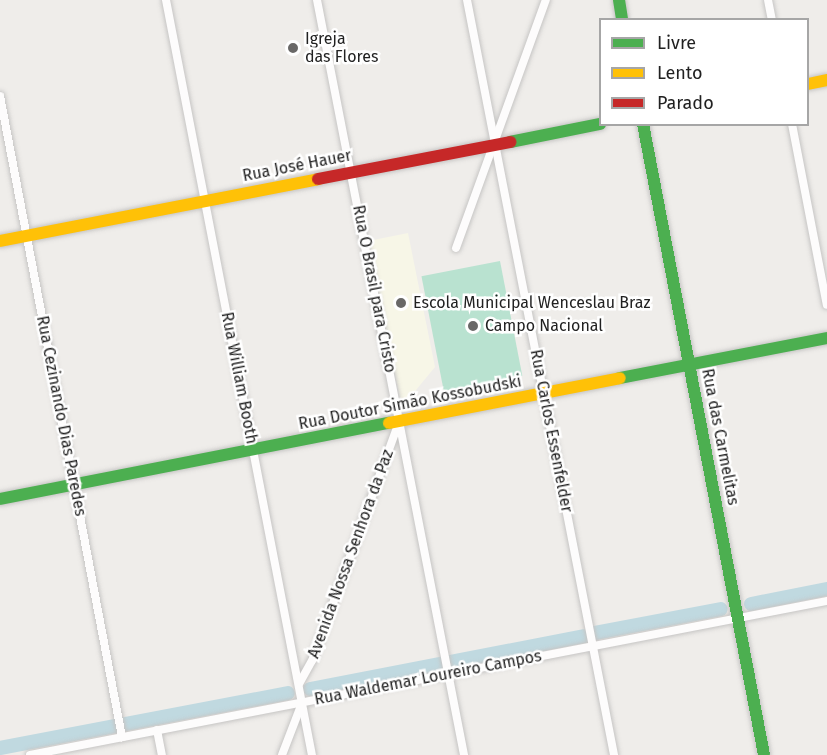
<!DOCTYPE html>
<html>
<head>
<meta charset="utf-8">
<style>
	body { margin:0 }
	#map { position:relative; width:827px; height:755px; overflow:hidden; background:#efedea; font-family:"Fira Sans",sans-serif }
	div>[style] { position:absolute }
	.education>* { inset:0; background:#f7f6e7 }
	.pitch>* { inset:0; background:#b9e2d0; transform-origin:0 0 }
	.river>* { height:14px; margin:-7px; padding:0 7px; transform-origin:7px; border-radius:7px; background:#c0d9e0 }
	.roads { filter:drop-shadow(0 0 2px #c6c5c4) drop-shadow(0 0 2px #c6c5c4) }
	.street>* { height:8px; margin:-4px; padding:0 4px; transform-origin:4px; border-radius:4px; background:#fdfcfc }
	.fast>* { height:12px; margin:-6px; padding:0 6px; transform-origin:6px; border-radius:6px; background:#4caf50 }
	.slow>* { height:12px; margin:-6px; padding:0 6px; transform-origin:6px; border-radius:6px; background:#ffc107 }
	.jam>* { height:12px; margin:-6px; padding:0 6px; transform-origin:6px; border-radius:6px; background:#c62828 }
	.dots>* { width:16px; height:16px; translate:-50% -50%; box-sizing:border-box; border:3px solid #fff; border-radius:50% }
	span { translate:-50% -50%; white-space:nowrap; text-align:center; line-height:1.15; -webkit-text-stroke:5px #fff; paint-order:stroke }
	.poi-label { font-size:16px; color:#212121 }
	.left { translate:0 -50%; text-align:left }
	.street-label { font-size:16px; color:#212121 }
	.legend { position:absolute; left:599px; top:18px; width:210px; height:108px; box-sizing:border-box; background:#fff; border:2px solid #a6a6a6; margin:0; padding:8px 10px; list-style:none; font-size:18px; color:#212121 }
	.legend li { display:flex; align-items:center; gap:12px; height:30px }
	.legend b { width:30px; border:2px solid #a6a6a6 }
</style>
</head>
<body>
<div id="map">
	<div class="education">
		<i style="clip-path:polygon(408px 233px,435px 367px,402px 407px,368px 241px)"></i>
	</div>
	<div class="pitch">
		<i style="left:500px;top:261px;width:117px;height:80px;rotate:79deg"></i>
	</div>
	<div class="river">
		<i style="left:751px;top:604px;width:77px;rotate:-11.2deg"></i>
		<i style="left:595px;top:633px;width:128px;rotate:-10.8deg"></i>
		<i style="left:310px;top:689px;width:279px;rotate:-10.9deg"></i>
		<i style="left:0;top:748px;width:293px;rotate:-10.8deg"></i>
	</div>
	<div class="roads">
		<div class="street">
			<i style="left:166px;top:0;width:769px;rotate:79.06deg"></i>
			<i style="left:317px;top:0;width:769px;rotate:78.98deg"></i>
			<i style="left:467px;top:0;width:769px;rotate:78.98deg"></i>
			<i style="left:768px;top:0;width:20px;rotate:79deg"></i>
			<i style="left:0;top:96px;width:653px;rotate:79.22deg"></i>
			<i style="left:792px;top:124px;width:184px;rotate:79.1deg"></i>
			<i style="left:456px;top:248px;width:264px;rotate:-70.1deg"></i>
			<i style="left:299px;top:684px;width:26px;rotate:-61deg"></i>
			<i style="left:312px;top:661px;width:254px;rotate:-70deg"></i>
			<i style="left:157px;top:730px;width:25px;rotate:79deg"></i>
			<i style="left:30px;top:755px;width:812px;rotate:-10.94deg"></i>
			<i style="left:282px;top:755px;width:56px;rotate:-69deg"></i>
		</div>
		<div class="fast">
			<i style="left:619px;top:0;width:20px;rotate:81deg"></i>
			<i style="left:643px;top:124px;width:642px;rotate:79.14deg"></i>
			<i style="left:510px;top:142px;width:92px;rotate:-11.3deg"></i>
			<i style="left:620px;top:378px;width:211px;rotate:-10.9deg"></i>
			<i style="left:0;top:499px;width:396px;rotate:-11.1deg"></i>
		</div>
		<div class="slow">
			<i style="left:808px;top:84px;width:19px;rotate:-12deg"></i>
			<i style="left:0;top:241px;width:324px;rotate:-11deg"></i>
			<i style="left:389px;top:423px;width:235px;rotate:-11deg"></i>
		</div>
		<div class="jam">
			<i style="left:318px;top:179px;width:196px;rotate:-10.9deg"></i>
		</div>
	</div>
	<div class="dots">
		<i style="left:293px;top:48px;background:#696867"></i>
		<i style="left:401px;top:303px;background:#696867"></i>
		<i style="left:473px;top:326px;background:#696867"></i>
	</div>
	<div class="poi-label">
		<span class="left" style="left:305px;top:48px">Igreja<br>das Flores</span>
		<span class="left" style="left:413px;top:303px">Escola Municipal Wenceslau Braz</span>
		<span class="left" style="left:485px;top:326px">Campo Nacional</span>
	</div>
	<div class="street-label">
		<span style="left:297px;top:166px;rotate:-11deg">Rua José Hauer</span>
		<span style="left:374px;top:289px;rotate:79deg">Rua O Brasil para Cristo</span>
		<span style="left:239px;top:378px;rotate:79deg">Rua William Booth</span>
		<span style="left:410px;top:403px;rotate:-11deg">Rua Doutor Simão Kossobudski</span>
		<span style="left:61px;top:416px;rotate:79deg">Rua Cezinando Dias Paredes</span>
		<span style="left:551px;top:431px;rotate:79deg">Rua Carlos Essenfelder</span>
		<span style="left:720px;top:437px;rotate:79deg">Rua das Carmelitas</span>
		<span style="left:351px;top:554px;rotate:-70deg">Avenida Nossa Senhora da Paz</span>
		<span style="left:428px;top:678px;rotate:-11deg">Rua Waldemar Loureiro Campos</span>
	</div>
	<ul class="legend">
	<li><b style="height:8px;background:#4caf50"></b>Livre</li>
	<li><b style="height:8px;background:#ffc107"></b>Lento</li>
	<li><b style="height:8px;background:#c62828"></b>Parado</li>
	</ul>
</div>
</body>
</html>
